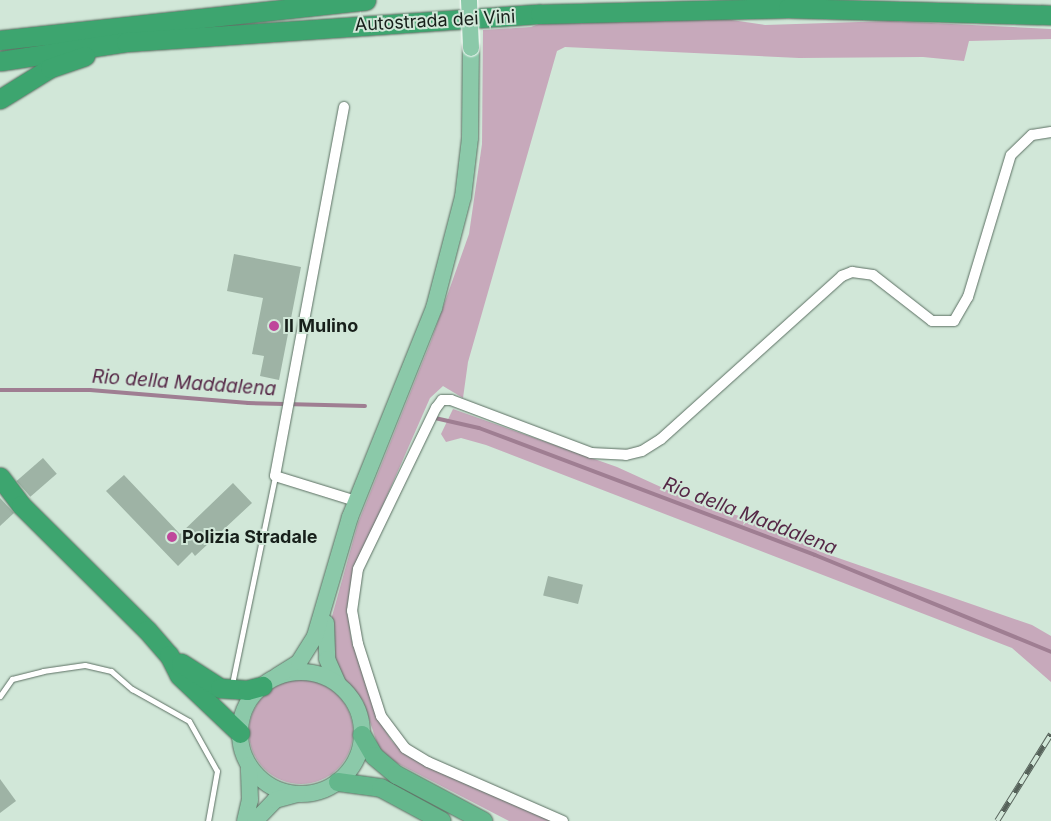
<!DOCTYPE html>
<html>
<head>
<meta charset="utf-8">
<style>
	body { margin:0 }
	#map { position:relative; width:1051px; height:821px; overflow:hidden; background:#d1e7d8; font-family:Inter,sans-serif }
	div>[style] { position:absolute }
	.green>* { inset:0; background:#c7a9bb }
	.round { border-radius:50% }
	.stream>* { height:4px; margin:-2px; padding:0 2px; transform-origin:2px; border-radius:2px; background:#9f7e92 }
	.building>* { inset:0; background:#9eb3a5; transform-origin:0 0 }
	.roads { filter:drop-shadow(0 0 1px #5c7063) drop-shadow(0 0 1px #5c7063) }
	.service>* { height:5px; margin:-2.5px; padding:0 2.5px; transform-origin:2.5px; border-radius:2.5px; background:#fff }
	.minor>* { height:10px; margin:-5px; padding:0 5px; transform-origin:5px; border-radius:5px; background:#fff }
	.primary>* { height:16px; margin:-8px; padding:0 8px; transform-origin:8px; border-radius:8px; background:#8bc9a9 }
	.primary>.ring { margin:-8px; padding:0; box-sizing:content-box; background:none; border:16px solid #8bc9a9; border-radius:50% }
	.trunk>* { height:18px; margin:-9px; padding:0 9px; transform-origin:9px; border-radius:9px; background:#64b78c }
	.motorway>* { height:19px; margin:-9.5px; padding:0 9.5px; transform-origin:9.5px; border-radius:9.5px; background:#3da56f }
	.rail>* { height:5.5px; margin-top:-2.75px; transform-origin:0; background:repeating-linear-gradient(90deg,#d1e7d8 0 11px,#56625a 0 22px); box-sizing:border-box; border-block:1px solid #56625a }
	.bridges { filter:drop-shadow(0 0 1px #fff) drop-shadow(0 0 1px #fff) }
	.primary-bridge>* { height:16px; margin:-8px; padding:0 8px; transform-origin:8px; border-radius:8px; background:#8bc9a9 }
	.dots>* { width:14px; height:14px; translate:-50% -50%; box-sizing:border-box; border:2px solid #d1e7d8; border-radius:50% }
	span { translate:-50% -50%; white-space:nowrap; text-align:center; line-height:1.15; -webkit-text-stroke:4px #d1e7d8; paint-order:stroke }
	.street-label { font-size:18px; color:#171f1a }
	.poi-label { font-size:18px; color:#171f1a; font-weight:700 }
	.left { translate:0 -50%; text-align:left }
	.water-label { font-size:19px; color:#552746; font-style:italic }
</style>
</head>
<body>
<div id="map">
	<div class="green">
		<i style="clip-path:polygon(711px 17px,765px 25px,890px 21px,1051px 29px,1051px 39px,969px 41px,964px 61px,923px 57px,799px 58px,565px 47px,557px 51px,468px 362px,463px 398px,443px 386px,430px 398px,358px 562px,348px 609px,351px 638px,377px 717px,392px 741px,404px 752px,552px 821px,509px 821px,391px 760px,379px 749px,363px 701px,337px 670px,329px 627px,358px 523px,431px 341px,469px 234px,482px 144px,483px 30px,531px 27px,544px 22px)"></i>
		<i style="clip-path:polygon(453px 409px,617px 467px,696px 503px,756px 521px,821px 552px,1032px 625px,1051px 636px,1051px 682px,1012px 648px,486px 445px,461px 438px,446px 442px,441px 434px)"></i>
		<i class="round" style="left:249px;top:680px;width:104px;height:104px"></i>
	</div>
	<div class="stream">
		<i style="left:0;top:390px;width:90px"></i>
		<i style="left:90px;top:390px;width:159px;rotate:4.7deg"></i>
		<i style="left:248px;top:403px;width:117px;rotate:1.5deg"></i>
		<i style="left:435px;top:418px;width:45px;rotate:12.8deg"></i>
		<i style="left:479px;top:428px;width:359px;rotate:20.7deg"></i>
		<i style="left:815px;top:555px;width:255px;rotate:22.3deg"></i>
	</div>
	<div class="building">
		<i style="clip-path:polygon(234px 254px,301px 267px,279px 380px,260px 376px,264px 356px,252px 354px,263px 298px,227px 291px)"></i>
		<i style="left:43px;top:458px;width:21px;height:35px;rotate:49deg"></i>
		<i style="clip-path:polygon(124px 475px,180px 534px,233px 483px,252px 503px,195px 556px,192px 552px,178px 566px,106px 491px)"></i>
		<i style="clip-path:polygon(0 498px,14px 513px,0 526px)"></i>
		<i style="left:548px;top:576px;width:36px;height:20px;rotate:14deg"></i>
		<i style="clip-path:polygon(0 779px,16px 801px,0 813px)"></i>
	</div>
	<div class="roads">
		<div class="service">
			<i style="left:232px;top:684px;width:212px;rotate:-78.3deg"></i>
			<i style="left:0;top:696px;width:21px;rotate:-55deg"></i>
			<i style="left:12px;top:679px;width:32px;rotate:-14deg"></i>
			<i style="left:43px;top:671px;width:42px;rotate:-8.1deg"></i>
			<i style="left:85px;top:665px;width:27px;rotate:13deg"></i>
			<i style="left:111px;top:671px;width:28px;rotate:41deg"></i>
			<i style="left:132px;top:689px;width:65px;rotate:29.3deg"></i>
			<i style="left:189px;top:721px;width:57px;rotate:60.8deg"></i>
			<i style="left:217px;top:771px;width:51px;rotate:100.2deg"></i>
		</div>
		<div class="minor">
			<i style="left:344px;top:107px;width:375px;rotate:100.6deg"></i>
			<i style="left:275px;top:476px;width:85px;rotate:17.2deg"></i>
			<i style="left:563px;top:821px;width:147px;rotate:-156.4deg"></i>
			<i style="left:428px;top:762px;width:27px;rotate:-149deg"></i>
			<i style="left:405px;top:748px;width:40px;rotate:-127deg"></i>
			<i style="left:381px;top:716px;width:76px;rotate:-107.7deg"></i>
			<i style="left:358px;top:644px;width:34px;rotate:-100deg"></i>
			<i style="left:352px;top:611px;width:42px;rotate:-81.9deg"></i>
			<i style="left:358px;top:569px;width:179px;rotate:-64.2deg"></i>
			<i style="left:436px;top:408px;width:10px;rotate:-53deg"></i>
			<i style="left:442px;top:400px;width:9px"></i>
			<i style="left:451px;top:400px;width:150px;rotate:20.7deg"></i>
			<i style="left:591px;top:453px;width:35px;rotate:3deg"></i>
			<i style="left:626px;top:455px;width:16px;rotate:-14deg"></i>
			<i style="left:642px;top:451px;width:22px;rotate:-32deg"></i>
			<i style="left:661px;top:439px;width:244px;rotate:-42deg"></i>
			<i style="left:842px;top:276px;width:11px;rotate:-22deg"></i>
			<i style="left:852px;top:272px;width:21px;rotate:8deg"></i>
			<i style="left:873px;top:275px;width:75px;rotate:37.9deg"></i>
			<i style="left:932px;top:321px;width:22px"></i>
			<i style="left:954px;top:321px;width:28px;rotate:-60deg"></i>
			<i style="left:968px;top:297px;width:148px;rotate:-73.2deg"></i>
			<i style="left:1011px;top:155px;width:29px;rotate:-44deg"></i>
			<i style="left:1032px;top:135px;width:19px;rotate:-9deg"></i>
		</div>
		<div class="primary">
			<i style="left:326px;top:623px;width:36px;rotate:88deg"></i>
			<i style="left:327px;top:659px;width:27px;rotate:66deg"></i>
			<i class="ring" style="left:240px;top:672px;width:106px;height:106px"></i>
			<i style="left:277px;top:676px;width:26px;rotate:-32deg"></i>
			<i style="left:299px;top:662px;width:31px;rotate:-58deg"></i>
			<i style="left:315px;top:636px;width:124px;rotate:-73.6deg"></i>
			<i style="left:350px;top:517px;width:225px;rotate:-68.1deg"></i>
			<i style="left:434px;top:308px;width:115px;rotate:-75.4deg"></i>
			<i style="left:463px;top:197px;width:59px;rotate:-83.2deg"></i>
			<i style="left:470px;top:138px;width:90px;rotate:-89.4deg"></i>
			<i style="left:245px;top:821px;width:22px;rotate:-77deg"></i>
			<i style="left:250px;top:800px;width:35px;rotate:-92deg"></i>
			<i style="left:255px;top:821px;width:29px;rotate:-46deg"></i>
			<i style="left:275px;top:800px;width:23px;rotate:-15deg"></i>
		</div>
		<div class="trunk">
			<i style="left:362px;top:735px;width:24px;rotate:60deg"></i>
			<i style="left:374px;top:756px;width:30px;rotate:40deg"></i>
			<i style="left:397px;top:775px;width:98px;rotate:28.1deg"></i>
			<i style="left:338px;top:782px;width:43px;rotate:7.9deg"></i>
			<i style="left:381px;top:788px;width:69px;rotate:28.4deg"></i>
		</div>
		<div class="motorway">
			<i style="left:0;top:40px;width:368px;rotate:-6.2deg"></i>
			<i style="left:0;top:61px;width:127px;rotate:-8.6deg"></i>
			<i style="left:126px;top:42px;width:415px;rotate:-3.9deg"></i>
			<i style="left:540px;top:14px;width:248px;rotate:-1.4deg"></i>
			<i style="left:788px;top:8px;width:263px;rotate:1.5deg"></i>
			<i style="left:0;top:99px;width:59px;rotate:-31.8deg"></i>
			<i style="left:50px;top:68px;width:37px;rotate:-19deg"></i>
			<i style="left:0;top:477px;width:35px;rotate:53deg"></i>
			<i style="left:21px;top:505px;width:177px;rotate:44.8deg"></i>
			<i style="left:147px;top:630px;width:33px;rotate:49deg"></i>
			<i style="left:169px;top:655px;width:22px;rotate:63deg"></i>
			<i style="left:179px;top:675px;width:84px;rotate:43.6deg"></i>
			<i style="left:181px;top:663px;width:46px;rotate:32.7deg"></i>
			<i style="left:220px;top:688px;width:27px;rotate:4deg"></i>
			<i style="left:247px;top:690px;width:16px;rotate:-15deg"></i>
		</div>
	</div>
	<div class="rail">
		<i style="left:997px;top:821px;width:102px;rotate:-58.2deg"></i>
	</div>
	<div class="bridges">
		<div class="primary-bridge">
			<i style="left:469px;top:0;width:48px;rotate:87.6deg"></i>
		</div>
	</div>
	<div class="dots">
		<i style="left:274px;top:326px;background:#bf479b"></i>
		<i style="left:172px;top:537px;background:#bf479b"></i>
	</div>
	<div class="street-label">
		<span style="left:435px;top:21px;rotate:-3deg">Autostrada dei Vini</span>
	</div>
	<div class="poi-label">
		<span class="left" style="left:284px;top:326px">Il Mulino</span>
		<span class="left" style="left:182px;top:537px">Polizia Stradale</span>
	</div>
	<div class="water-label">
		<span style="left:184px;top:383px;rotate:4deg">Rio della Maddalena</span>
		<span style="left:750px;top:516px;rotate:21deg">Rio della Maddalena</span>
	</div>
</div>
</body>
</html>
